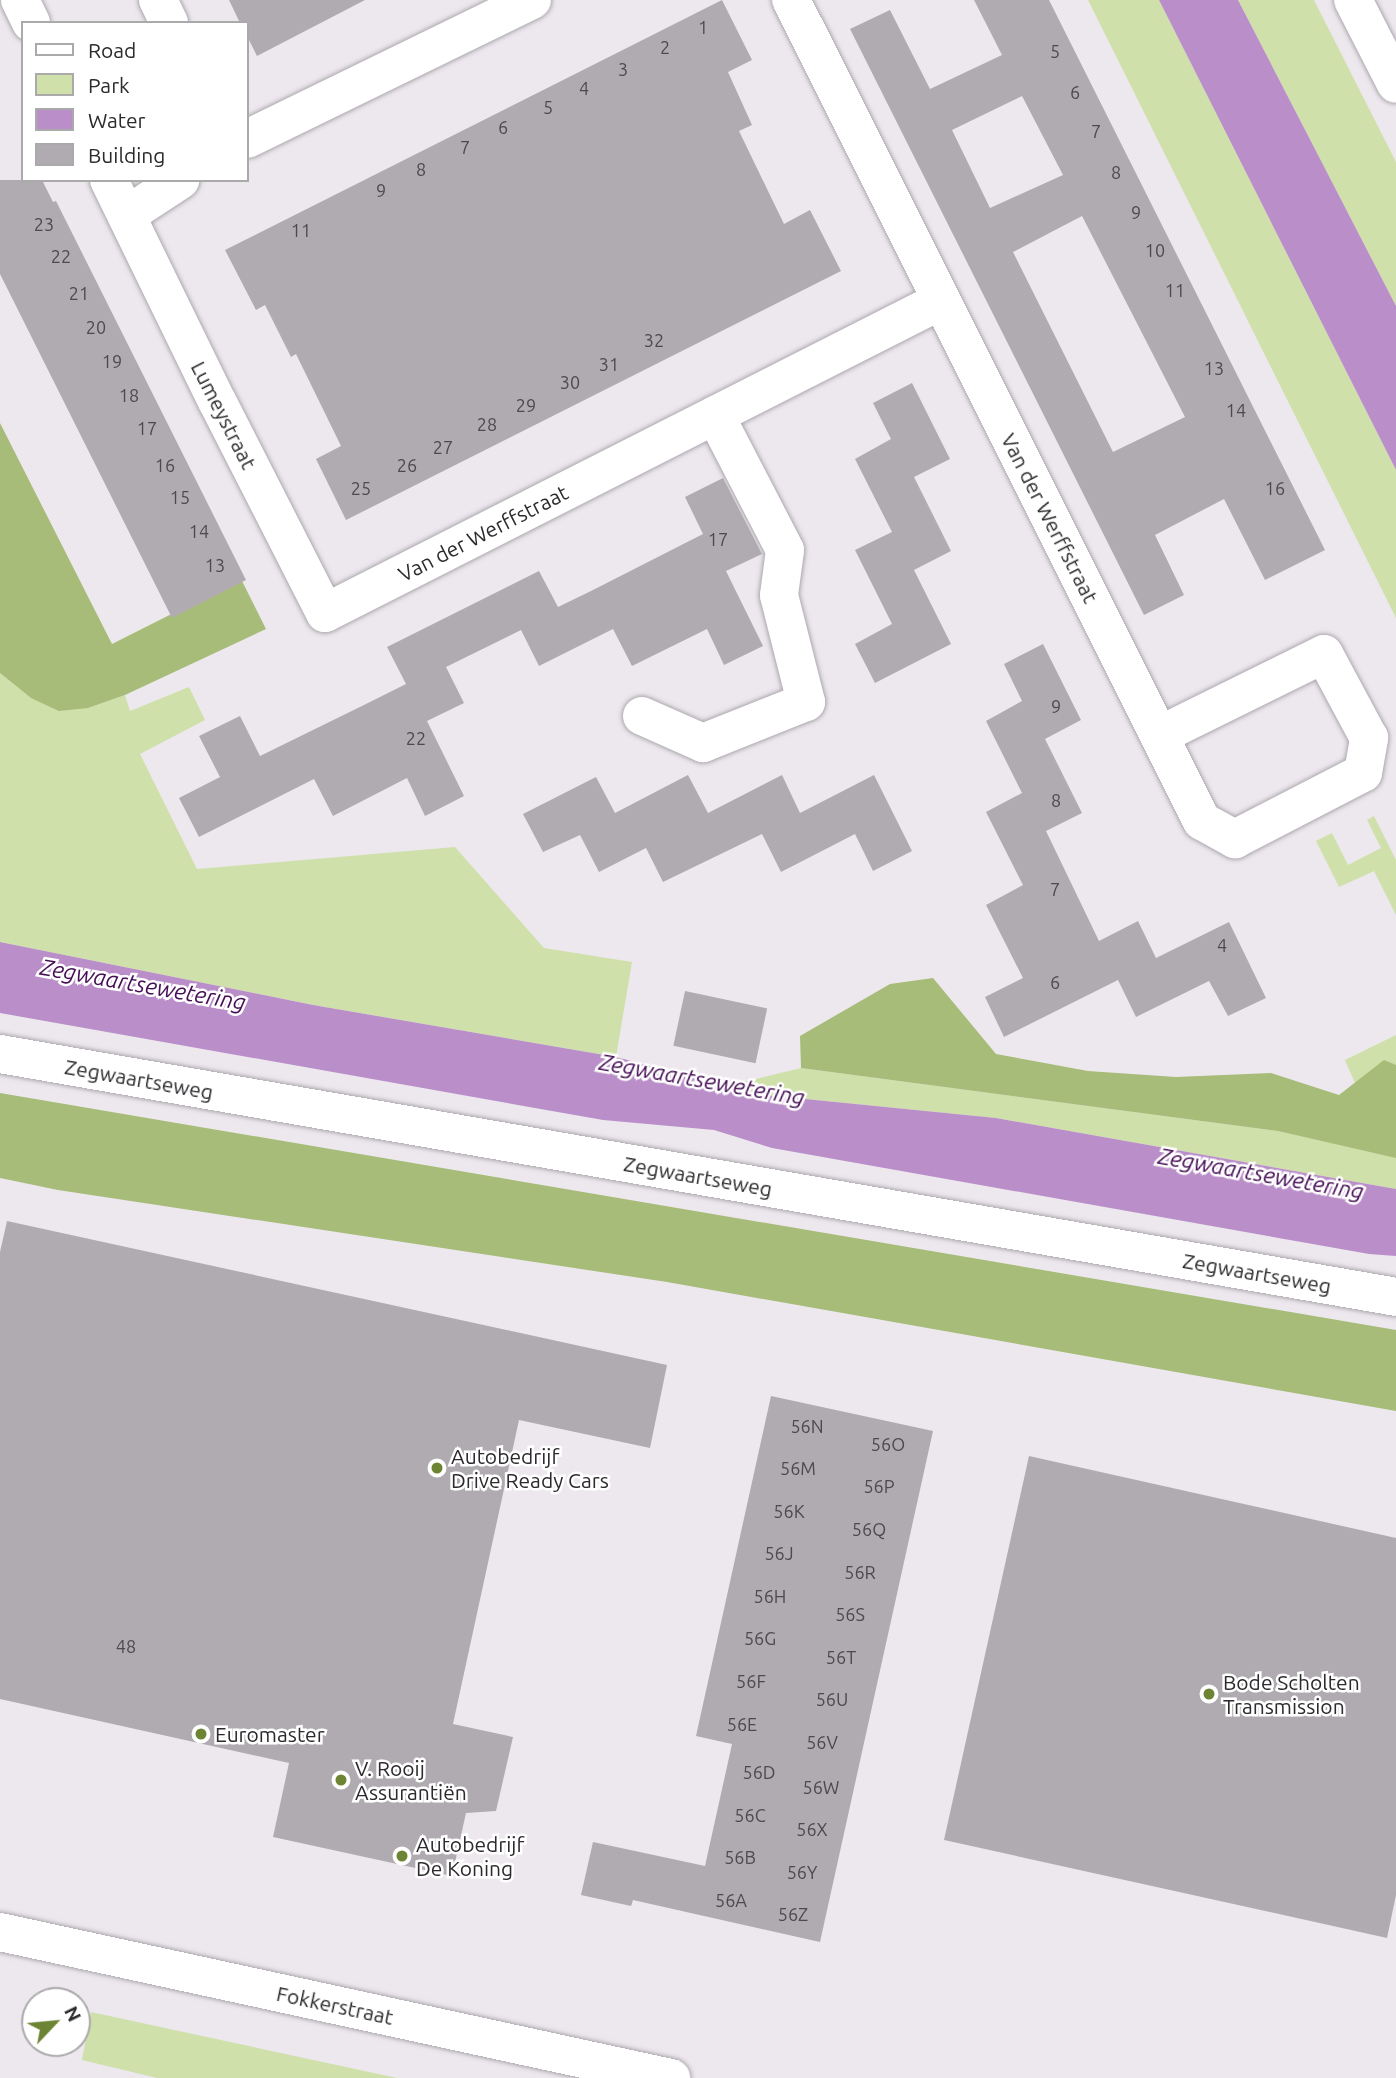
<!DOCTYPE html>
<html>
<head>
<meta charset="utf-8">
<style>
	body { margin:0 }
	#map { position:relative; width:1396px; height:2078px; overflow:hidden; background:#ede8ee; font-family:Ubuntu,sans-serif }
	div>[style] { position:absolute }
	.green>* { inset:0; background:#cfe0aa }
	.forest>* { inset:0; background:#a7bc78 }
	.water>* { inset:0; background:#ba8fc9 }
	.building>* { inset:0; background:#b0abb1; transform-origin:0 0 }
	.roads { filter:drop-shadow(0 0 2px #aca8ae) drop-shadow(0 0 2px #aca8ae) }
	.minor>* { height:38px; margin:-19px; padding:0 19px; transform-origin:19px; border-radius:19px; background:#fff }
	.tertiary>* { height:38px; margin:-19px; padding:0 19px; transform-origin:19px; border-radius:19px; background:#fff }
	.dots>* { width:19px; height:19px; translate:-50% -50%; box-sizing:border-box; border:4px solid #fff; border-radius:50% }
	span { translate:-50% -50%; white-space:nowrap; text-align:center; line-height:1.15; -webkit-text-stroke:5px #fff; paint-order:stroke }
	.number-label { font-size:18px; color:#4d4a4e }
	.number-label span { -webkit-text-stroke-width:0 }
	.street-label { font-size:21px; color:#2c2a2d }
	.poi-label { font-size:21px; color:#2c2a2d }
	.left { translate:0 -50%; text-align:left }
	.water-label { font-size:23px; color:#471056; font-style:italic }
	.legend { position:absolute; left:21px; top:21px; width:228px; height:161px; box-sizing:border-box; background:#fff; border:2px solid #abaaab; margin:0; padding:9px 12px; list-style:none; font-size:21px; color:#2c2a2d }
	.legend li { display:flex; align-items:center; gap:14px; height:35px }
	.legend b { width:35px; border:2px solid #abaaab }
	.north { position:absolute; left:21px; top:1987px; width:70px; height:70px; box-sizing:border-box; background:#fff; border:2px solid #abaaab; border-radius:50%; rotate:64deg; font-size:19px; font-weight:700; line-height:28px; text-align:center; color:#2c2a2d }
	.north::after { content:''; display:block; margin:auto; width:24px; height:32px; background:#6e8435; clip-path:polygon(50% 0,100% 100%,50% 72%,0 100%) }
</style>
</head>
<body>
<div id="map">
	<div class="green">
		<i style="clip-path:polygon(1088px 0,1159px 0,1396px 470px,1396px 618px)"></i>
		<i style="clip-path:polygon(1238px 0,1314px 0,1396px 162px,1396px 306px)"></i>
		<i style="clip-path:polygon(0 673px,31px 698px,88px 708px,125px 695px,130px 711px,189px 687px,205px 720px,140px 754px,197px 869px,455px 847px,544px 948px,632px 962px,616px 1057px,313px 1005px,0 942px)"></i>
		<i style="clip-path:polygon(1374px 816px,1396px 860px,1396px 915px,1374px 871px,1339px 887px,1316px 841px,1332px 833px,1348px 865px,1381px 848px,1367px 820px)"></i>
		<i style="clip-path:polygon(1396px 1035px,1396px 1189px,996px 1118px,765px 1095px,723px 1087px,801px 1068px,1278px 1131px,1386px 1155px,1345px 1060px)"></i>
		<i style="clip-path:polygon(91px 2012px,397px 2078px,157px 2078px,82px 2060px)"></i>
	</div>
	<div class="forest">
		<i style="clip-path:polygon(0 423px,112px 644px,241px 579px,266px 629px,125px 695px,88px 708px,59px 711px,31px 698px,0 673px)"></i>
		<i style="clip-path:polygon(933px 978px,996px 1054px,1088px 1071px,1176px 1077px,1271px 1073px,1339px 1095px,1384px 1060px,1396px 1065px,1396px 1158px,1278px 1131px,801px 1068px,800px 1036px,890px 984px)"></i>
		<i style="clip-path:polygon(0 1093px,1396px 1330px,1396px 1411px,667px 1282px,58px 1190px,0 1178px)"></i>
	</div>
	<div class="water">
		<i style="clip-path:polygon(1159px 0,1238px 0,1396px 306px,1396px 470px)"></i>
		<i style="clip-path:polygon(0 942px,313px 1005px,616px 1057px,765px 1095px,996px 1118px,1396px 1189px,1396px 1256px,1369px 1254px,772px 1148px,714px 1130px,603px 1120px,0 1013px)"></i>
	</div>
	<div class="building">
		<i style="clip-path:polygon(229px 0,365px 0,257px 56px,247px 36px,247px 23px,240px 23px)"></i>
		<i style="clip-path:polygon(722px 0,752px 60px,728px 72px,752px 125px,739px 131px,784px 224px,810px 210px,841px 271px,346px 520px,316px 459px,341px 446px,296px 354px,291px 357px,265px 305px,256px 310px,225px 250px)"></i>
		<i style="clip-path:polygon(evenodd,974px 0,1049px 0,1325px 550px,1265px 580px,1224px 499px,1155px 535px,1184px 595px,1144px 615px,850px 29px,890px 10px,930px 89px,1002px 55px,974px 0,1022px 96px,1063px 175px,990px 208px,952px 130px,1022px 96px,974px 0,1082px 216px,1185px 417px,1113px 452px,1013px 252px,1082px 216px)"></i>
		<i style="clip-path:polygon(0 180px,42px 180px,53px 202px,56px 201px,246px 580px,172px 618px,0 274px)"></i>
		<i style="clip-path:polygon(912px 383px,950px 459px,914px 477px,951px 551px,914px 570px,951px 644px,875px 683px,855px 644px,892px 624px,855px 550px,892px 532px,855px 459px,891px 439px,873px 403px)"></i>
		<i style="clip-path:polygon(723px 478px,762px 554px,726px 571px,763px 646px,724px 665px,707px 629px,632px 666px,613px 629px,539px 666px,521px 630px,446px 667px,464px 703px,427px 721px,464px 796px,425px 816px,407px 778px,333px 816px,314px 779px,199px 837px,179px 798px,220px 777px,199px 736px,240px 716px,260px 756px,368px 703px,406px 684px,387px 647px,539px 571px,558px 607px,593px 590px,703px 534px,685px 497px)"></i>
		<i style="clip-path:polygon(1043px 644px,1081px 720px,1045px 739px,1082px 813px,1046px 831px,1099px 941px,1138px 921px,1156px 958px,1229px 922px,1266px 998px,1228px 1016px,1209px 981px,1136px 1017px,1118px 980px,1004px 1037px,985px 997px,1023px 978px,986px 905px,1023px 885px,986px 812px,1022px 793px,986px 721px,1022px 701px,1004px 664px)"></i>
		<i style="clip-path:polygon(688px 775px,708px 813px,782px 775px,800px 813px,874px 775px,912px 851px,873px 871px,855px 834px,781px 872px,762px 834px,663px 882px,646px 848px,599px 872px,580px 835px,543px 852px,523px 814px,596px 777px,615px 813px)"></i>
		<i style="left:685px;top:991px;width:84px;height:56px;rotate:12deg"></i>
		<i style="clip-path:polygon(7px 1221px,667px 1365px,650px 1448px,519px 1420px,453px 1724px,513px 1737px,496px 1811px,466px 1813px,452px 1876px,273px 1837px,289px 1763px,0 1699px,0 1252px)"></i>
		<i style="clip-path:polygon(771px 1396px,933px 1431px,820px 1942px,633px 1900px,631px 1906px,581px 1895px,593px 1842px,705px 1866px,732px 1744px,696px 1736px)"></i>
		<i style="clip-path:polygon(1029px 1456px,1396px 1538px,1396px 1895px,1387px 1938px,944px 1840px)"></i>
	</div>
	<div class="roads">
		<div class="minor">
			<i style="left:20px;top:0;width:25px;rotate:64deg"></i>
			<i style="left:158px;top:0;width:25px;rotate:64deg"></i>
			<i style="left:791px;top:0;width:918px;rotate:63.41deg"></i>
			<i style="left:1202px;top:821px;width:38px;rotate:29deg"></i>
			<i style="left:1235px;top:839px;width:144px;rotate:-27.3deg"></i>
			<i style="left:1363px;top:773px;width:36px;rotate:-80deg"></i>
			<i style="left:1369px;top:738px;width:95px;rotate:-118.2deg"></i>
			<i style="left:1324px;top:654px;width:183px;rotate:153.7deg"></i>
			<i style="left:247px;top:139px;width:317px;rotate:-26deg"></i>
			<i style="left:109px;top:180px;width:246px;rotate:64deg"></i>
			<i style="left:217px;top:401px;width:238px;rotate:63deg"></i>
			<i style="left:325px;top:613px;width:690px;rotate:-26.9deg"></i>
			<i style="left:127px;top:215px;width:64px;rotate:-33.4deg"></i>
			<i style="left:642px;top:716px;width:67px;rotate:23.9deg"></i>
			<i style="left:703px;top:743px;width:111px;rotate:-21.7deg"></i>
			<i style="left:806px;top:702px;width:110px;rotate:-104.2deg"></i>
			<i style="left:779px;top:595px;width:45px;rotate:-82.4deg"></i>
			<i style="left:785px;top:550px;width:152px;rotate:-117.4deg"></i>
			<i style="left:0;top:1054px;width:1417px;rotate:9.87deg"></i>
		</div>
		<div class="tertiary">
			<i style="left:1353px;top:0;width:94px;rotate:62.9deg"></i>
			<i style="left:0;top:1932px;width:687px;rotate:12.28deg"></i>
		</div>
	</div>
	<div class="dots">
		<i style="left:437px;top:1468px;background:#6e8435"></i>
		<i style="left:1209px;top:1694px;background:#6e8435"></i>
		<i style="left:201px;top:1734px;background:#6e8435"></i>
		<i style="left:341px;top:1780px;background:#6e8435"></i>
		<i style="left:402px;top:1856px;background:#6e8435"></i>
	</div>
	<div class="number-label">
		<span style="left:703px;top:27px">1</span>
		<span style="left:665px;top:47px">2</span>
		<span style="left:1055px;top:51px">5</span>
		<span style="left:623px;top:69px">3</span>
		<span style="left:584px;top:88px">4</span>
		<span style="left:1075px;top:92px">6</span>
		<span style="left:548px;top:107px">5</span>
		<span style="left:503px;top:127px">6</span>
		<span style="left:1096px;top:131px">7</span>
		<span style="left:465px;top:147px">7</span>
		<span style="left:421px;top:169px">8</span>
		<span style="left:1116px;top:172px">8</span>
		<span style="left:381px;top:190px">9</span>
		<span style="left:1136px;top:212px">9</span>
		<span style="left:44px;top:224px">23</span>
		<span style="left:301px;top:230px">11</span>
		<span style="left:1155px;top:250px">10</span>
		<span style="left:61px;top:256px">22</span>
		<span style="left:1175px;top:290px">11</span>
		<span style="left:79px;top:293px">21</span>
		<span style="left:96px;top:327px">20</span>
		<span style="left:654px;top:340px">32</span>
		<span style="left:112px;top:361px">19</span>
		<span style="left:609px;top:364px">31</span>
		<span style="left:1214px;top:368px">13</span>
		<span style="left:570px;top:382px">30</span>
		<span style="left:129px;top:395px">18</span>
		<span style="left:526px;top:405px">29</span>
		<span style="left:1236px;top:410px">14</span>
		<span style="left:487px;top:424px">28</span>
		<span style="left:147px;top:428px">17</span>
		<span style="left:443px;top:447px">27</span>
		<span style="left:165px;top:465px">16</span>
		<span style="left:407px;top:465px">26</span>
		<span style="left:361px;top:488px">25</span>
		<span style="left:1275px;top:488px">16</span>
		<span style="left:180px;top:497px">15</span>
		<span style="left:199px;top:531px">14</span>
		<span style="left:718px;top:539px">17</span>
		<span style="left:215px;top:565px">13</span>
		<span style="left:1056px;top:706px">9</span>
		<span style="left:416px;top:738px">22</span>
		<span style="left:1056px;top:800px">8</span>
		<span style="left:1055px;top:889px">7</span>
		<span style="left:1222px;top:945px">4</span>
		<span style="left:1055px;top:982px">6</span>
		<span style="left:807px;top:1426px">56N</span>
		<span style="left:888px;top:1444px">56O</span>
		<span style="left:798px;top:1468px">56M</span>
		<span style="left:879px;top:1486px">56P</span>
		<span style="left:789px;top:1511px">56K</span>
		<span style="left:869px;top:1529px">56Q</span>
		<span style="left:779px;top:1553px">56J</span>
		<span style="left:860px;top:1572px">56R</span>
		<span style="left:770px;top:1596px">56H</span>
		<span style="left:850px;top:1614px">56S</span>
		<span style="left:760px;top:1638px">56G</span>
		<span style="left:126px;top:1646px">48</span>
		<span style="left:841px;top:1657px">56T</span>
		<span style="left:751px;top:1681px">56F</span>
		<span style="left:832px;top:1699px">56U</span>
		<span style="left:742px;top:1724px">56E</span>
		<span style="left:822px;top:1742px">56V</span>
		<span style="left:759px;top:1772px">56D</span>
		<span style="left:821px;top:1787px">56W</span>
		<span style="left:750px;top:1815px">56C</span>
		<span style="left:812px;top:1829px">56X</span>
		<span style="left:740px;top:1857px">56B</span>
		<span style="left:802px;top:1872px">56Y</span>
		<span style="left:731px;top:1900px">56A</span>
		<span style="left:793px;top:1914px">56Z</span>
	</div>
	<div class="street-label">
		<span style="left:224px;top:415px;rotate:63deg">Lumeystraat</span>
		<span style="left:1050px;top:518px;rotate:63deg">Van der Werffstraat</span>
		<span style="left:483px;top:533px;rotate:-27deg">Van der Werffstraat</span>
		<span style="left:139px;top:1079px;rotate:10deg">Zegwaartseweg</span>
		<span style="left:698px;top:1176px;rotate:10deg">Zegwaartseweg</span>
		<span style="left:1257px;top:1273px;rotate:10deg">Zegwaartseweg</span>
		<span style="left:335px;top:2005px;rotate:12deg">Fokkerstraat</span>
	</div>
	<div class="poi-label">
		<span class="left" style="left:451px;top:1468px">Autobedrijf<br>Drive Ready Cars</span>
		<span class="left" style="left:1223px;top:1694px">Bode Scholten<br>Transmission</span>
		<span class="left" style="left:215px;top:1734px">Euromaster</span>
		<span class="left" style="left:355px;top:1780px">V. Rooij<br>Assurantiën</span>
		<span class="left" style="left:416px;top:1856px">Autobedrijf<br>De Koning</span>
	</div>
	<div class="water-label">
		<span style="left:143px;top:985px;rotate:10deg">Zegwaartsewetering</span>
		<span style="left:702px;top:1080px;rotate:10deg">Zegwaartsewetering</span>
		<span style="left:1261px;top:1174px;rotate:10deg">Zegwaartsewetering</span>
	</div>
	<ul class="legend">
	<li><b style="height:9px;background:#fff"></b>Road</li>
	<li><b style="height:19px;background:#cfe0aa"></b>Park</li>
	<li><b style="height:19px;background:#ba8fc9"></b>Water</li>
	<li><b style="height:19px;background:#b0abb1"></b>Building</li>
	</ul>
	<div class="north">N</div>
</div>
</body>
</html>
